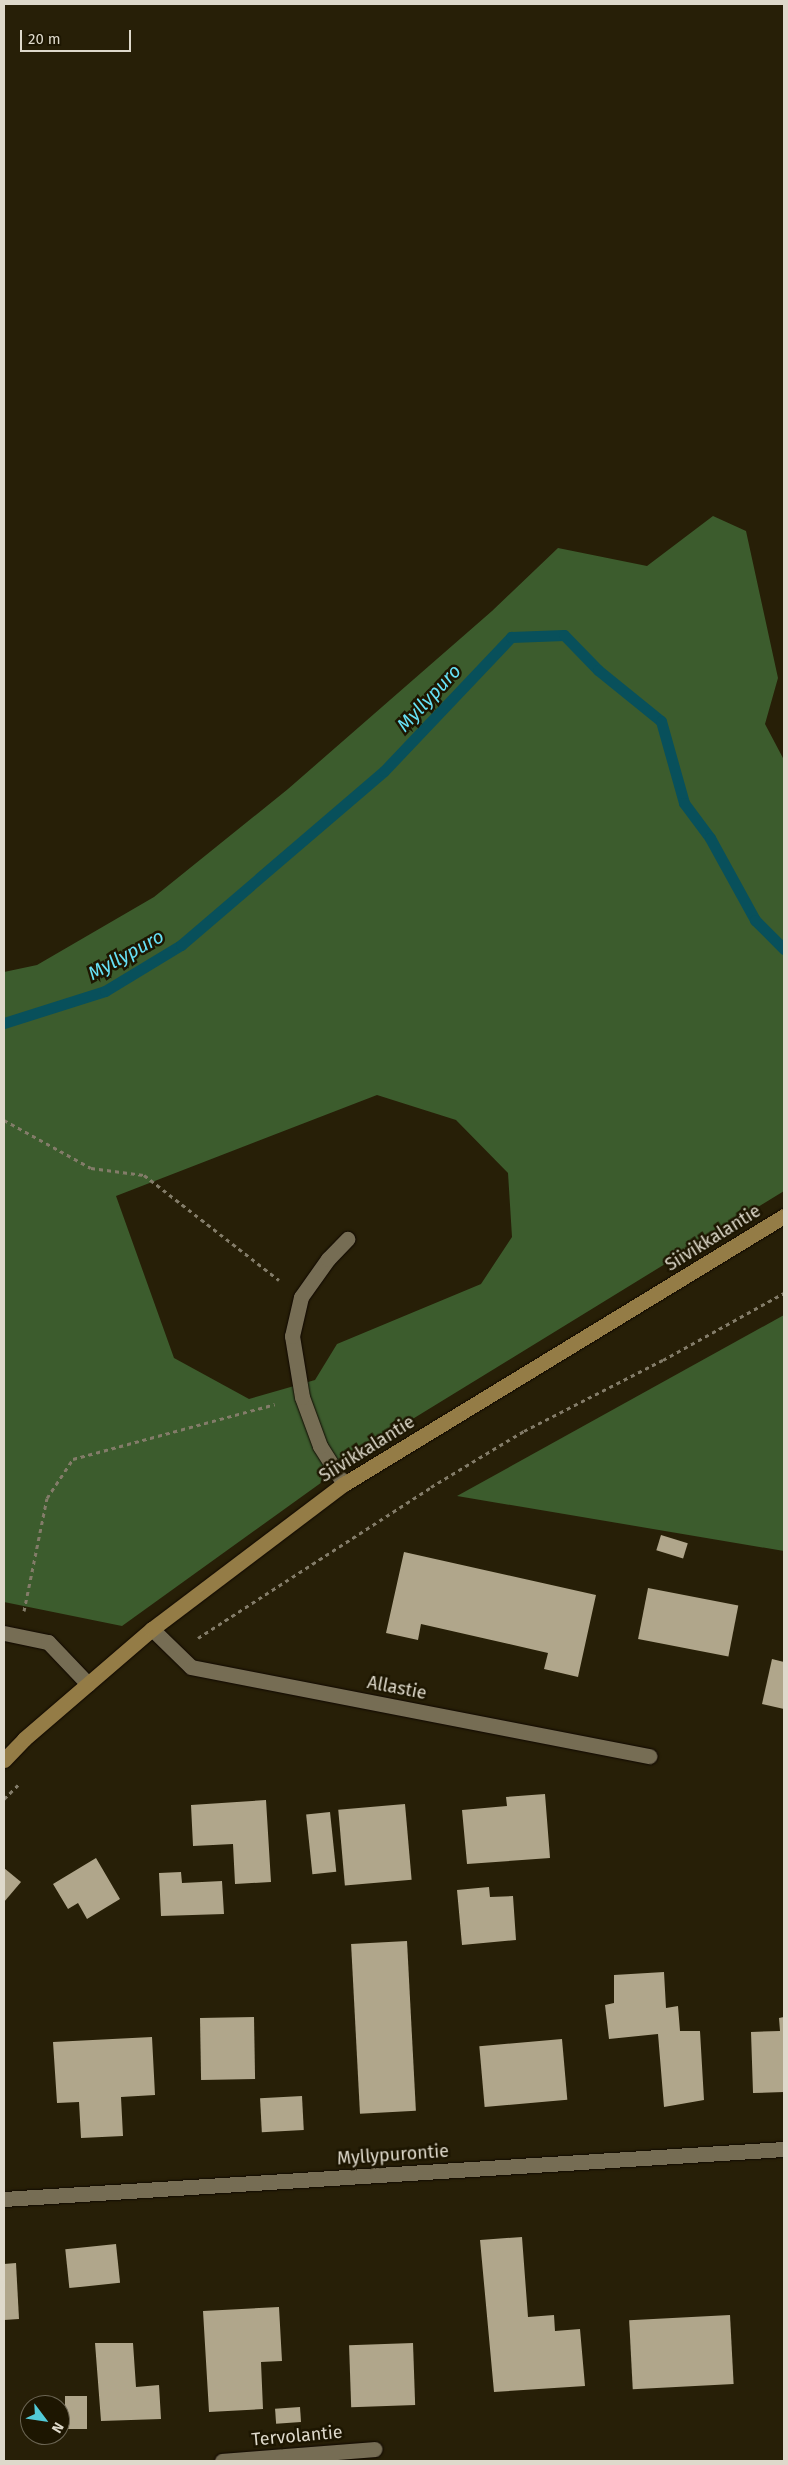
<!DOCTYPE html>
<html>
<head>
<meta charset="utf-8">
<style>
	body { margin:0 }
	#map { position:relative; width:788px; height:2465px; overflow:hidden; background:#271f07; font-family:"Fira Sans",sans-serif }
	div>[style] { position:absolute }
	.forest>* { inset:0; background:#3c5c2d }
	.stream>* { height:11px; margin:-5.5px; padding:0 5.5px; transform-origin:5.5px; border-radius:5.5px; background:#08505b }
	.building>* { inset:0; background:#b0a68b; transform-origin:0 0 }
	.path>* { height:3px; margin-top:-1.5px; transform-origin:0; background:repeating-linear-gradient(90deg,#837c69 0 4px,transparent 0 8px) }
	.roads { filter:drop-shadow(0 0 1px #100800) drop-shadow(0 0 1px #100800) }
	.minor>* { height:15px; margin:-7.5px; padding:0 7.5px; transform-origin:7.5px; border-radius:7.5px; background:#766d54 }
	.major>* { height:15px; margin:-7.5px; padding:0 7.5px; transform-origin:7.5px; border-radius:7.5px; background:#947c46 }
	span { translate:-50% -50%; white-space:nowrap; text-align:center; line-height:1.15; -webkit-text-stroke:5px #1d1601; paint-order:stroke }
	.street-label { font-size:18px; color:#ded9cb }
	.water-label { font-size:19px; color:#67e1f6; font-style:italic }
	.frame { position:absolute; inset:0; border:5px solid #ded9cb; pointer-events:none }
	.north { position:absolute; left:20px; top:2395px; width:50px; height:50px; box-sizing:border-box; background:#1d1601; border:1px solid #6a6452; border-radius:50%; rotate:121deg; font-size:14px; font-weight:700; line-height:20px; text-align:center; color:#ded9cb }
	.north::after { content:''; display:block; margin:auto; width:18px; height:22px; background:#52cbd8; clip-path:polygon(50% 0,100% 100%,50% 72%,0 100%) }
	.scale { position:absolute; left:20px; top:30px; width:111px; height:22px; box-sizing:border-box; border:2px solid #ded9cb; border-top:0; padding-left:6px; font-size:15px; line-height:18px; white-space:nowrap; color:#ded9cb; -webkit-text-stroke:4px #1d1601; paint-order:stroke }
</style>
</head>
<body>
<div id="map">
	<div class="forest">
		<i style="clip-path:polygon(evenodd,713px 516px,746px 531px,778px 678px,765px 724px,784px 760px,784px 1191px,393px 1431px,122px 1626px,4px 1602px,4px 972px,37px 965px,154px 897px,288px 789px,492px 611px,558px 548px,647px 566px,713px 516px,377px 1095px,456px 1120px,508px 1173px,512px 1237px,481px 1284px,337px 1344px,315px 1380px,249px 1399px,174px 1358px,116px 1196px,377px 1095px)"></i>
		<i style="clip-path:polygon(784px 1315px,784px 1551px,457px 1496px)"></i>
	</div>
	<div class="stream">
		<i style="left:4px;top:1023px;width:106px;rotate:-17.6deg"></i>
		<i style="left:105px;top:991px;width:89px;rotate:-31.2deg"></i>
		<i style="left:181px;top:945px;width:267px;rotate:-40.6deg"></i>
		<i style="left:384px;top:771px;width:185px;rotate:-46.5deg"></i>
		<i style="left:511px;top:637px;width:53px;rotate:-2.2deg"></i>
		<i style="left:564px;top:635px;width:49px;rotate:45.8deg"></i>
		<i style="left:598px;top:670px;width:81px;rotate:39deg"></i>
		<i style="left:661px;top:721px;width:85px;rotate:74.3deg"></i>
		<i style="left:684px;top:803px;width:44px;rotate:53.4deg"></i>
		<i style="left:710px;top:838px;width:94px;rotate:61.2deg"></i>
		<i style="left:755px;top:920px;width:41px;rotate:45deg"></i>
	</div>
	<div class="building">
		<i style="left:661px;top:1535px;width:28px;height:16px;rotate:17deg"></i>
		<i style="clip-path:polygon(404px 1552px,596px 1595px,578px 1677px,544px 1669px,548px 1653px,421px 1624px,418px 1640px,386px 1633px)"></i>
		<i style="left:648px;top:1588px;width:92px;height:52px;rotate:11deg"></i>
		<i style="clip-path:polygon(772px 1659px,784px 1662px,784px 1709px,762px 1704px)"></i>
		<i style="clip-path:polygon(545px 1794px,550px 1858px,467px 1864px,462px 1810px,507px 1806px,506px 1797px)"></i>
		<i style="clip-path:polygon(266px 1800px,271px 1882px,235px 1884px,233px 1844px,193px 1846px,191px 1805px)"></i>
		<i style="left:405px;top:1804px;width:76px;height:67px;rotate:85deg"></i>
		<i style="left:330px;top:1812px;width:60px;height:24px;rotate:84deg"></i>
		<i style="clip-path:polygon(96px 1858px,120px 1899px,87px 1919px,78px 1903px,68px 1909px,53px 1884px)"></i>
		<i style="clip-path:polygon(4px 1868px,21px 1882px,4px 1902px)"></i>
		<i style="clip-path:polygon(181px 1872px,182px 1883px,222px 1881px,224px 1914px,161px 1916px,159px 1873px)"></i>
		<i style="clip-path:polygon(489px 1887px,490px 1897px,513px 1896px,516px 1940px,462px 1945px,457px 1890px)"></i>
		<i style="left:407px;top:1941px;width:170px;height:56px;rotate:87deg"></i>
		<i style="clip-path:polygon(664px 1972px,666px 2008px,678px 2006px,680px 2031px,700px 2031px,704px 2100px,664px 2107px,658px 2034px,609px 2039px,605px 2005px,614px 2003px,614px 1975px)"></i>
		<i style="left:254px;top:2017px;width:62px;height:54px;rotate:89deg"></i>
		<i style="clip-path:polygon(784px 2017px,784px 2092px,753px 2093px,751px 2032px,780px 2031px,779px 2018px)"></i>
		<i style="clip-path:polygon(152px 2037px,155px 2095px,121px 2097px,123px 2136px,81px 2138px,79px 2102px,57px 2103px,53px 2042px)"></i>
		<i style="left:562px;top:2039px;width:61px;height:83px;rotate:85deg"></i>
		<i style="left:302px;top:2096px;width:34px;height:42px;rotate:87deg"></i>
		<i style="clip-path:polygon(522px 2237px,528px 2317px,554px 2315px,555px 2331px,580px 2329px,585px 2386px,494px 2392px,480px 2240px)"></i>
		<i style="left:116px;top:2244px;width:39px;height:51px;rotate:84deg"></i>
		<i style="clip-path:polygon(16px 2263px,19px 2319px,4px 2320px,4px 2264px)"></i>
		<i style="clip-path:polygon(279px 2307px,282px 2361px,261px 2362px,263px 2409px,209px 2412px,203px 2311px)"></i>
		<i style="left:730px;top:2315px;width:69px;height:101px;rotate:87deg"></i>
		<i style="clip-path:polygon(95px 2343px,133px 2343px,136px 2387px,159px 2385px,161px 2419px,101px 2421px)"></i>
		<i style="left:413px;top:2343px;width:62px;height:64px;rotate:88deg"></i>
		<i style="left:65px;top:2396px;width:22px;height:33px"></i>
		<i style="left:300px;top:2407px;width:15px;height:25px;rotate:86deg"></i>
	</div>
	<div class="path">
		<i style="left:4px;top:1120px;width:99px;rotate:28.9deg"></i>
		<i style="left:91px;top:1168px;width:53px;rotate:7.5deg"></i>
		<i style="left:144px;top:1175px;width:171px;rotate:37.9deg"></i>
		<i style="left:24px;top:1611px;width:115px;rotate:-78.5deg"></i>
		<i style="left:47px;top:1498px;width:47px;rotate:-56.3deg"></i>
		<i style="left:73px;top:1459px;width:209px;rotate:-15.2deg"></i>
		<i style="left:198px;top:1638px;width:278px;rotate:-32.9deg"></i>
		<i style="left:431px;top:1487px;width:109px;rotate:-31.1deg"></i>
		<i style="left:524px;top:1431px;width:156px;rotate:-27.1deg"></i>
		<i style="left:663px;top:1360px;width:138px;rotate:-29deg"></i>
		<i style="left:4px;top:1799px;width:20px;rotate:-45deg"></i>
	</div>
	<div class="roads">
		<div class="minor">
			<i style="left:344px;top:1484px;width:45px;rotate:-122.3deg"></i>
			<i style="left:320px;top:1446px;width:52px;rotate:-110.2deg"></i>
			<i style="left:302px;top:1397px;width:62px;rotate:-99.3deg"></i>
			<i style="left:292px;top:1336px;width:40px;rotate:-77deg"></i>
			<i style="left:301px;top:1297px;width:47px;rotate:-54.6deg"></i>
			<i style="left:328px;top:1259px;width:28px;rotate:-46deg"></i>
			<i style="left:152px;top:1629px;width:54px;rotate:44.3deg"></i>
			<i style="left:191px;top:1667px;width:467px;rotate:11deg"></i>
			<i style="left:4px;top:1633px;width:45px;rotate:11.6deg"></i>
			<i style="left:48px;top:1642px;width:58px;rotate:46.4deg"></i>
			<i style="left:4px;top:2199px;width:782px;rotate:-3.67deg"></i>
			<i style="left:222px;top:2461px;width:153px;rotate:-4.5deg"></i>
		</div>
		<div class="major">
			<i style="left:4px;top:1760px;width:29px;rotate:-46deg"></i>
			<i style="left:24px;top:1739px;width:169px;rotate:-40.7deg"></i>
			<i style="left:152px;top:1629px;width:241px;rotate:-37.1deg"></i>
			<i style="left:344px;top:1484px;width:515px;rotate:-31.35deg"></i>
		</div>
	</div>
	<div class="street-label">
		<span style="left:713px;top:1238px;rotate:-32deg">Siivikkalantie</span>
		<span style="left:367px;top:1449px;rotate:-32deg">Siivikkalantie</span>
		<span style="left:397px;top:1688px;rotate:11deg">Allastie</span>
		<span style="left:393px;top:2155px;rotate:-4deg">Myllypurontie</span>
		<span style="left:297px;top:2436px;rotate:-5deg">Tervolantie</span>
	</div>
	<div class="water-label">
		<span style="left:429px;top:698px;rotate:-47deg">Myllypuro</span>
		<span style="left:126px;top:955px;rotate:-29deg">Myllypuro</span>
	</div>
	<div class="frame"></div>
	<div class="north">N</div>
	<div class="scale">20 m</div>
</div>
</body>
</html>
